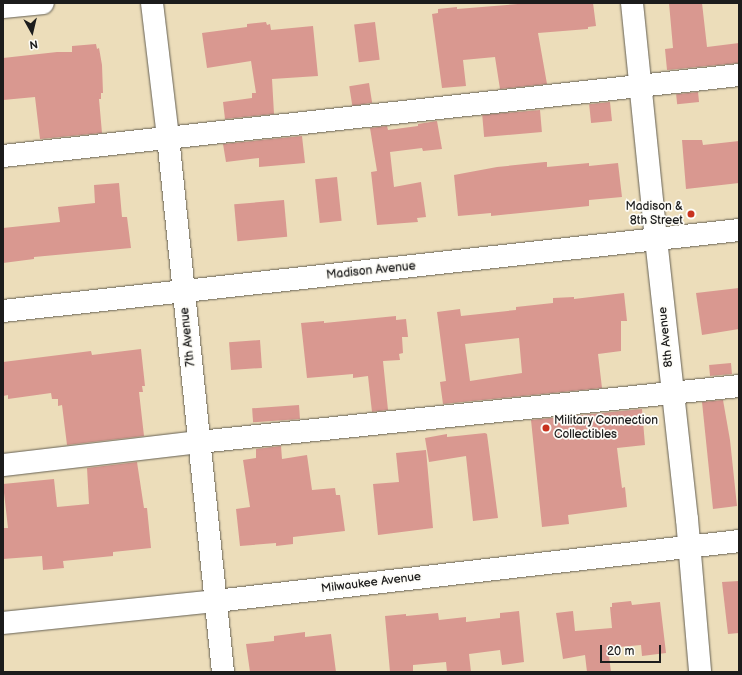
<!DOCTYPE html>
<html>
<head>
<meta charset="utf-8">
<style>
	body { margin:0 }
	#map { position:relative; width:742px; height:675px; overflow:hidden; background:#ecddba; font-family:"Balsamiq Sans",sans-serif }
	div>[style] { position:absolute }
	.building>* { inset:0; background:#d99890; transform-origin:0 0 }
	.roads { filter:drop-shadow(0 0 1px #656053) drop-shadow(0 0 1px #656053) }
	.minor>* { height:22px; margin:-11px; padding:0 11px; transform-origin:11px; border-radius:11px; background:#fff }
	.dots>* { width:11px; height:11px; translate:-50% -50%; box-sizing:border-box; border:2px solid #fdfcf7; border-radius:50% }
	span { translate:-50% -50%; white-space:nowrap; text-align:center; line-height:1.15; -webkit-text-stroke:3.5px #fdfcf7; paint-order:stroke }
	.poi-label { font-size:12px; color:#1c1c1c }
	.right { translate:-100% -50%; text-align:right }
	.left { translate:0 -50%; text-align:left }
	.street-label { font-size:12px; color:#1c1c1c }
	.frame { position:absolute; inset:0; border:4px solid #1c1c1c; pointer-events:none }
	.north { position:absolute; left:12px; top:12px; width:40px; height:40px; -webkit-text-stroke:3px #fdfcf7; paint-order:stroke; rotate:172deg; font-size:11px; font-weight:700; line-height:16px; text-align:center; color:#1c1c1c }
	.north::after { content:''; display:block; margin:auto; width:14px; height:18px; background:#1c1c1c; clip-path:polygon(50% 0,100% 100%,50% 72%,0 100%) }
	.scale { position:absolute; left:600px; top:645px; width:61px; height:18px; box-sizing:border-box; border:2px solid #1c1c1c; border-top:0; padding-left:5px; font-size:12px; line-height:14px; white-space:nowrap; color:#1c1c1c; -webkit-text-stroke:3px #fdfcf7; paint-order:stroke }
</style>
</head>
<body>
<div id="map">
	<div class="building">
		<i style="clip-path:polygon(531px 3px,593px 3px,596px 26px,588px 27px,588px 29px,538px 33px,547px 84px,500px 89px,495px 57px,463px 60px,466px 86px,442px 88px,432px 14px,438px 13px,438px 9px,457px 7px,457px 9px)"></i>
		<i style="clip-path:polygon(669px 3px,702px 3px,707px 47px,739px 43px,739px 63px,667px 70px,665px 49px,673px 48px)"></i>
		<i style="clip-path:polygon(266px 22px,267px 25px,270px 24px,271px 30px,313px 26px,318px 76px,272px 79px,274px 114px,225px 119px,223px 102px,252px 98px,252px 93px,256px 93px,251px 61px,207px 68px,202px 33px,247px 27px,247px 24px)"></i>
		<i style="left:375px;top:22px;width:38px;height:21px;rotate:83deg"></i>
		<i style="clip-path:polygon(96px 44px,97px 49px,99px 48px,102px 65px,103px 93px,101px 93px,101px 99px,99px 99px,102px 133px,40px 139px,35px 97px,3px 100px,3px 58px,57px 52px,72px 52px,72px 46px)"></i>
		<i style="left:369px;top:83px;width:20px;height:20px;rotate:81deg"></i>
		<i style="left:698px;top:92px;width:10px;height:22px;rotate:84deg"></i>
		<i style="left:610px;top:102px;width:19px;height:21px;rotate:84deg"></i>
		<i style="left:540px;top:110px;width:22px;height:58px;rotate:85deg"></i>
		<i style="clip-path:polygon(437px 121px,442px 149px,423px 151px,422px 148px,390px 152px,394px 187px,421px 182px,426px 217px,417px 218px,418px 222px,377px 225px,371px 172px,377px 171px,370px 128px,387px 126px,388px 130px,418px 126px,418px 124px)"></i>
		<i style="clip-path:polygon(302px 136px,305px 163px,259px 167px,259px 158px,226px 162px,223px 144px)"></i>
		<i style="clip-path:polygon(682px 140px,702px 140px,703px 145px,739px 141px,739px 183px,686px 189px)"></i>
		<i style="clip-path:polygon(545px 162px,547px 162px,547px 167px,589px 163px,589px 166px,618px 163px,622px 197px,589px 200px,589px 206px,491px 216px,491px 213px,458px 216px,454px 175px,497px 167px)"></i>
		<i style="left:337px;top:177px;width:44px;height:22px;rotate:84deg"></i>
		<i style="clip-path:polygon(119px 183px,122px 217px,127px 217px,131px 248px,34px 257px,34px 259px,3px 263px,3px 228px,60px 222px,58px 207px,95px 203px,94px 185px)"></i>
		<i style="left:284px;top:200px;width:37px;height:50px;rotate:85deg"></i>
		<i style="clip-path:polygon(739px 288px,739px 329px,702px 335px,696px 293px)"></i>
		<i style="clip-path:polygon(evenodd,624px 293px,627px 321px,621px 321px,621px 351px,598px 354px,602px 388px,443px 404px,440px 382px,446px 381px,437px 312px,460px 309px,461px 316px,516px 310px,516px 307px,553px 303px,553px 298px,574px 297px,574px 299px,624px 293px,519px 338px,522px 373px,470px 381px,465px 344px,519px 338px)"></i>
		<i style="clip-path:polygon(396px 316px,396px 320px,406px 319px,408px 337px,402px 337px,403px 353px,399px 354px,400px 360px,383px 361px,388px 410px,372px 412px,368px 376px,353px 378px,353px 374px,307px 378px,301px 323px,324px 321px,324px 323px)"></i>
		<i style="left:260px;top:340px;width:28px;height:31px;rotate:86deg"></i>
		<i style="clip-path:polygon(141px 349px,145px 386px,142px 386px,143px 392px,139px 392px,144px 436px,67px 445px,62px 405px,58px 406px,58px 399px,52px 399px,51px 393px,8px 399px,8px 395px,3px 396px,3px 362px,91px 351px,92px 355px)"></i>
		<i style="left:731px;top:363px;width:11px;height:22px;rotate:85deg"></i>
		<i style="clip-path:polygon(723px 400px,730px 440px,737px 506px,713px 509px,702px 402px)"></i>
		<i style="left:299px;top:405px;width:14px;height:47px;rotate:86deg"></i>
		<i style="clip-path:polygon(642px 409px,645px 445px,617px 448px,622px 488px,625px 487px,627px 507px,568px 515px,569px 524px,542px 527px,531px 420px)"></i>
		<i style="clip-path:polygon(485px 433px,487px 434px,498px 518px,473px 521px,466px 456px,429px 462px,425px 438px,447px 434px,447px 437px)"></i>
		<i style="clip-path:polygon(281px 446px,282px 459px,307px 455px,312px 490px,335px 488px,336px 495px,340px 495px,345px 531px,293px 537px,293px 544px,276px 546px,276px 543px,240px 546px,236px 509px,250px 507px,243px 460px,256px 458px,256px 449px)"></i>
		<i style="clip-path:polygon(426px 450px,433px 528px,378px 535px,373px 484px,399px 482px,396px 453px)"></i>
		<i style="clip-path:polygon(137px 462px,144px 508px,147px 508px,151px 548px,113px 552px,113px 556px,63px 561px,64px 568px,43px 570px,42px 556px,3px 559px,3px 528px,8px 528px,3px 484px,54px 479px,57px 507px,89px 504px,87px 468px)"></i>
		<i style="clip-path:polygon(739px 581px,739px 633px,728px 634px,722px 582px)"></i>
		<i style="clip-path:polygon(631px 601px,632px 605px,660px 602px,666px 653px,642px 656px,641px 645px,608px 648px,611px 672px,587px 672px,585px 655px,563px 659px,556px 613px,573px 611px,575px 631px,612px 628px,610px 607px,612px 607px,612px 603px)"></i>
		<i style="clip-path:polygon(519px 611px,524px 662px,502px 665px,500px 650px,469px 654px,471px 672px,447px 672px,446px 662px,413px 665px,413px 672px,390px 672px,385px 616px,406px 614px,406px 616px,438px 613px,439px 620px,466px 617px,466px 622px,500px 618px,500px 613px)"></i>
		<i style="clip-path:polygon(305px 632px,305px 637px,331px 634px,336px 672px,250px 672px,246px 644px,274px 641px,274px 636px)"></i>
	</div>
	<div class="roads">
		<div class="minor">
			<i style="left:152px;top:3px;width:135px;rotate:83.2deg"></i>
			<i style="left:168px;top:137px;width:538px;rotate:84.13deg"></i>
			<i style="left:632px;top:3px;width:237px;rotate:84.2deg"></i>
			<i style="left:656px;top:239px;width:282px;rotate:83.7deg"></i>
			<i style="left:687px;top:519px;width:154px;rotate:85.1deg"></i>
			<i style="left:3px;top:7px;width:40px;rotate:-5.7deg"></i>
			<i style="left:3px;top:156px;width:740px;rotate:-6.28deg"></i>
			<i style="left:3px;top:311px;width:740px;rotate:-6.28deg"></i>
			<i style="left:3px;top:465px;width:197px;rotate:-6.7deg"></i>
			<i style="left:199px;top:442px;width:543px;rotate:-5.92deg"></i>
			<i style="left:3px;top:623px;width:214px;rotate:-5.9deg"></i>
			<i style="left:216px;top:601px;width:526px;rotate:-6.54deg"></i>
		</div>
	</div>
	<div class="dots">
		<i style="left:691px;top:214px;background:#c8321e"></i>
		<i style="left:546px;top:428px;background:#c8321e"></i>
	</div>
	<div class="poi-label">
		<span class="right" style="left:683px;top:214px">Madison &amp;<br>8th Street</span>
		<span class="left" style="left:554px;top:428px">Military Connection<br>Collectibles</span>
	</div>
	<div class="street-label">
		<span style="left:371px;top:271px;rotate:-6deg">Madison Avenue</span>
		<span style="left:188px;top:337px;rotate:-96deg">7th Avenue</span>
		<span style="left:666px;top:337px;rotate:-96deg">8th Avenue</span>
		<span style="left:371px;top:583px;rotate:-7deg">Milwaukee Avenue</span>
	</div>
	<div class="frame"></div>
	<div class="north">N</div>
	<div class="scale">20 m</div>
</div>
</body>
</html>
